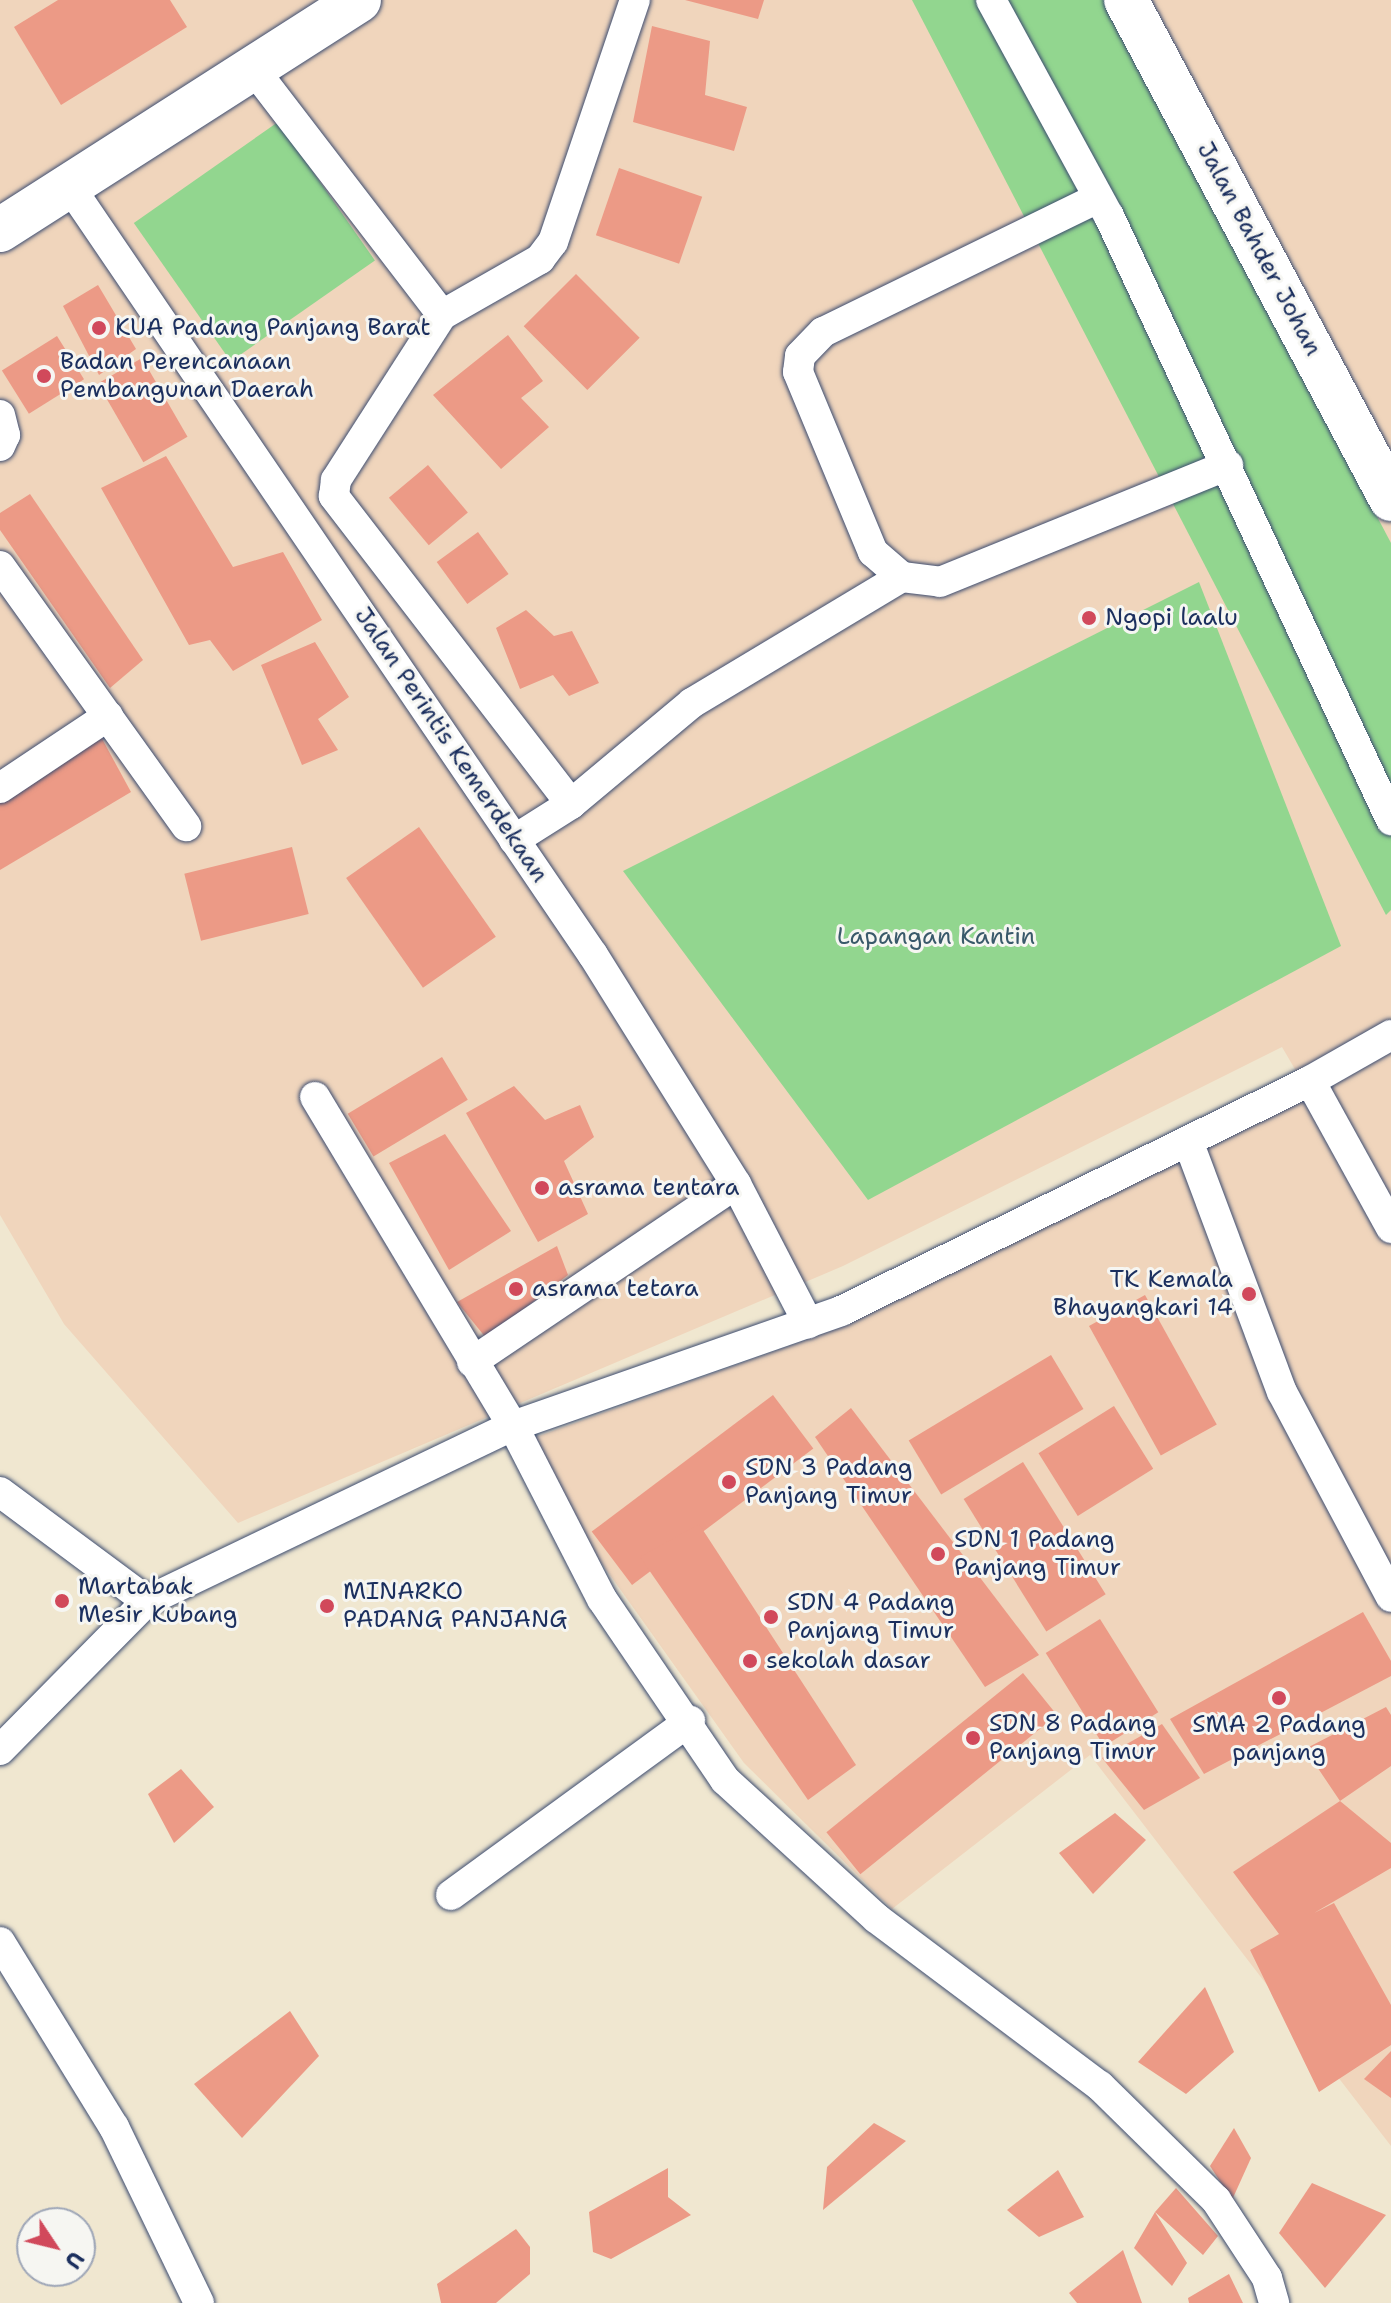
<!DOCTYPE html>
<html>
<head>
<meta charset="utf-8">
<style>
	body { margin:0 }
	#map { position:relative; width:1391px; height:2303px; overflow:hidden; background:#f0e7d0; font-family:"Shantell Sans",sans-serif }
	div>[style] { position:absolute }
	.built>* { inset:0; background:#f0d5bc }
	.green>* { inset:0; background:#92d68f; transform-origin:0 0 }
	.building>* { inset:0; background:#ec9a86; transform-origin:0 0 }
	.roads { filter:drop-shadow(0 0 2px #3b4b6f) drop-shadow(0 0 2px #3b4b6f) }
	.minor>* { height:30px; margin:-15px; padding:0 15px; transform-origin:15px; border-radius:15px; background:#fff }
	.secondary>* { height:44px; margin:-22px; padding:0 22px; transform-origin:22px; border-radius:22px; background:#fff }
	.trunk>* { height:44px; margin:-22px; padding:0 22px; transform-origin:22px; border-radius:22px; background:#fff }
	.dots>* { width:22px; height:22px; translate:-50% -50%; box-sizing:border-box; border:4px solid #f6f6f2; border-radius:50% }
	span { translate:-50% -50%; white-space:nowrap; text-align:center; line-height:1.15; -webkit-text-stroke:6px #f6f6f2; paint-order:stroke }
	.street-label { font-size:24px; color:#1b2f5e }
	.poi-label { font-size:24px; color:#1b2f5e }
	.left { translate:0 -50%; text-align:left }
	.right { translate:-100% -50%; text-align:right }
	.park-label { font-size:24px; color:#39596a }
	.north { position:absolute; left:16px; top:2207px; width:80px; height:80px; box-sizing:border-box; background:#f6f6f2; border:2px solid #9ea6b7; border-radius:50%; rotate:125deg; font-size:22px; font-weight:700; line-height:32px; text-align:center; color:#1b2f5e }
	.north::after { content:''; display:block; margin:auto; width:28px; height:36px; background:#d1495b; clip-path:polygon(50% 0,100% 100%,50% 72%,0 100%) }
</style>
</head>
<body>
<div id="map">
	<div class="built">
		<i style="clip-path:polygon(0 0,1391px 0,1391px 2146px,1090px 1755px,892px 1909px,744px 1763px,580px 1533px,536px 1437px,842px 1327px,1306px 1088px,1282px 1047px,843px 1266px,238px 1523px,64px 1324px,0 1215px)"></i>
	</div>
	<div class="green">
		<i style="clip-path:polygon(912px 0,1104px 0,1391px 543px,1391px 910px,1386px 915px)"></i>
		<i style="left:278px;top:122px;width:169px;height:176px;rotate:55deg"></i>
		<i style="clip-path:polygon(1199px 582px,1341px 946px,868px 1200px,623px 871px)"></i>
	</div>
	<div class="building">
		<i style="clip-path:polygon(58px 0,170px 0,187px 27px,61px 105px,14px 27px)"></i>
		<i style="clip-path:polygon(685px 0,764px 0,758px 19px)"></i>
		<i style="clip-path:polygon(652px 26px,710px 41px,705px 95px,747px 107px,734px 151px,633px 122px)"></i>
		<i style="left:619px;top:168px;width:88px;height:71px;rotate:19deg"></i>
		<i style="left:576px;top:274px;width:90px;height:74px;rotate:45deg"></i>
		<i style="clip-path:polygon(98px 285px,136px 349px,99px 375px,63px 306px)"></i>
		<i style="clip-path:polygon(508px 335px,543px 381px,521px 398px,549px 427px,501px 469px,433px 395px)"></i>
		<i style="left:57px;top:336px;width:51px;height:65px;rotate:58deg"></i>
		<i style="left:142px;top:358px;width:91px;height:51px;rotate:60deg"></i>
		<i style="clip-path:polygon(166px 456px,233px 567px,283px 552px,322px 620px,233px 671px,210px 640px,189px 645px,101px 488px)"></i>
		<i style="left:428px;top:465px;width:62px;height:51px;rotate:50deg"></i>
		<i style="clip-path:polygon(30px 494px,143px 660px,110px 688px,0 530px,0 513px)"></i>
		<i style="left:478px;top:532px;width:52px;height:51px;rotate:54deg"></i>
		<i style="clip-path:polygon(526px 610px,554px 636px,572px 631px,599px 683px,569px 696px,553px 675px,520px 689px,496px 628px)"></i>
		<i style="clip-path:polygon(315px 642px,349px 697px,318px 719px,338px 750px,302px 765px,261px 665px)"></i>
		<i style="clip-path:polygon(100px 735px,131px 792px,0 870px,0 799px)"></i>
		<i style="left:419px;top:827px;width:134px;height:89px;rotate:55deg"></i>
		<i style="left:292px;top:847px;width:69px;height:111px;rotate:76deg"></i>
		<i style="left:442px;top:1057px;width:50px;height:110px;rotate:59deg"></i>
		<i style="clip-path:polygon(514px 1086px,545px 1120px,580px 1105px,594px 1137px,564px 1161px,588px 1214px,538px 1242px,466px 1113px)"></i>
		<i style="clip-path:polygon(445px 1134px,511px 1231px,449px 1270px,389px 1163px)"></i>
		<i style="clip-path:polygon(557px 1246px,568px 1275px,486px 1338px,457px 1302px)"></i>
		<i style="left:1145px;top:1295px;width:148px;height:64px;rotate:61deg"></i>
		<i style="left:1051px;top:1355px;width:63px;height:166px;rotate:59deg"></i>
		<i style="left:773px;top:1395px;width:67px;height:227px;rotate:53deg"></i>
		<i style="left:1114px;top:1406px;width:74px;height:89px;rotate:58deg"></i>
		<i style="clip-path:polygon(851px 1408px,1039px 1655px,985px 1687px,815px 1437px)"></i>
		<i style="left:1023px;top:1462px;width:156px;height:70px;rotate:58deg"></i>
		<i style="clip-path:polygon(699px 1524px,856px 1765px,808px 1800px,640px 1557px)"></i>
		<i style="clip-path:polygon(1363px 1612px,1391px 1661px,1391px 1676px,1204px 1774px,1170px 1719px)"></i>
		<i style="left:1100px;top:1619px;width:110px;height:64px;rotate:58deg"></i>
		<i style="left:1023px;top:1673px;width:54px;height:253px;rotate:51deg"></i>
		<i style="clip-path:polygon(1386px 1707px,1391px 1715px,1391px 1766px,1340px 1801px,1391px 1843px,1391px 1868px,1314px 1913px,1334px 1903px,1391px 2005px,1391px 2045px,1319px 2092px,1250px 1950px,1279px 1934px,1233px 1872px,1340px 1801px,1305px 1749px)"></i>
		<i style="clip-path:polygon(1162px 1724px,1200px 1778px,1144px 1810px,1102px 1758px)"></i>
		<i style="clip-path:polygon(181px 1769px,214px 1807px,174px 1843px,148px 1794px)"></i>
		<i style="clip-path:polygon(1115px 1813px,1146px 1840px,1093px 1894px,1059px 1853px)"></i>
		<i style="clip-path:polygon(1205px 1987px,1234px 2052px,1186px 2094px,1138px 2062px)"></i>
		<i style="clip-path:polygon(290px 2011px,319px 2056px,242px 2138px,194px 2084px)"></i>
		<i style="clip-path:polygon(1391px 2051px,1391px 2098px,1364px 2079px)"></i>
		<i style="clip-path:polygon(874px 2123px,906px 2141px,823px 2210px,827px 2167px)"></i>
		<i style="clip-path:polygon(1234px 2128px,1251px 2158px,1232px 2200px,1210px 2166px)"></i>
		<i style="clip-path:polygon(668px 2168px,668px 2197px,691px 2215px,611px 2259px,593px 2252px,589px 2212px)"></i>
		<i style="clip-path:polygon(1058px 2170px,1084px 2217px,1039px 2237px,1007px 2210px)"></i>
		<i style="clip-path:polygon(1312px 2183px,1386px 2215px,1325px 2288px,1279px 2233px)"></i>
		<i style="clip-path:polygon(1176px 2188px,1218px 2236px,1203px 2255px,1155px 2212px,1187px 2263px,1172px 2286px,1134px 2248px,1155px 2212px)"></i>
		<i style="clip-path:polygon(516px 2229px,530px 2247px,530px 2274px,496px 2303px,441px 2303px,437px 2284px)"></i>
		<i style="clip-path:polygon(1123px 2250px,1142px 2303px,1077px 2303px,1069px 2293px)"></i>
		<i style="clip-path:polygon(1229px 2274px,1243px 2303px,1189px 2303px,1188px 2298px)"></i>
	</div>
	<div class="roads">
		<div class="minor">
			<i style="left:991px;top:0;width:246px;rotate:61.4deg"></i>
			<i style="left:1109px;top:216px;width:667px;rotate:64.97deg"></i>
			<i style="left:252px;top:67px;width:312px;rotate:52.5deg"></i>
			<i style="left:68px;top:184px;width:933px;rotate:55.75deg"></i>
			<i style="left:593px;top:955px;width:270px;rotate:58deg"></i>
			<i style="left:736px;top:1184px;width:157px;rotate:62.6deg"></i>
			<i style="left:1098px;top:198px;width:306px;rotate:154deg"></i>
			<i style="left:823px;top:332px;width:33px;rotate:134deg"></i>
			<i style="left:800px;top:356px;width:16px;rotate:97deg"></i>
			<i style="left:798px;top:372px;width:195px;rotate:67.4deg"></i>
			<i style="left:873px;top:552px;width:38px;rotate:41deg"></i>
			<i style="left:902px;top:577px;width:38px;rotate:7deg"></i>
			<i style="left:940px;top:582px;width:311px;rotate:-22.1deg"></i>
			<i style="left:0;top:415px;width:21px;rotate:76deg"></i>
			<i style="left:5px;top:435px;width:12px;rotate:114deg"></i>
			<i style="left:0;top:566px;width:320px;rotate:54.4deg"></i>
			<i style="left:0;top:788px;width:130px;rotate:-33.7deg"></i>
			<i style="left:571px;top:804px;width:158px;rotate:-39.9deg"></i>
			<i style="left:692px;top:703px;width:245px;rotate:-31deg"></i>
			<i style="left:514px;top:840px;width:67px;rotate:-32.3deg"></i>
			<i style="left:571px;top:804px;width:389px;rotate:-127.6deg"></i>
			<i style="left:334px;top:496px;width:16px;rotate:-83deg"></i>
			<i style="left:336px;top:480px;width:196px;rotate:-57.3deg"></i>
			<i style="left:442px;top:315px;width:113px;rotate:-29.7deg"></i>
			<i style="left:540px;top:259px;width:21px;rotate:-53deg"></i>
			<i style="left:553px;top:242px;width:256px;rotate:-71.3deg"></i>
			<i style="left:1310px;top:1081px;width:168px;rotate:61.1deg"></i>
			<i style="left:315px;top:1097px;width:384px;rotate:59deg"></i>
			<i style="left:513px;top:1426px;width:195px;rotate:62.8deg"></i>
			<i style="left:602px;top:1599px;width:219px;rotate:55.8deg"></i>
			<i style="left:725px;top:1780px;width:205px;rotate:42.4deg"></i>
			<i style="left:876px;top:1918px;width:280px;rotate:36.9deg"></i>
			<i style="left:1100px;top:2086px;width:163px;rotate:44.5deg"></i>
			<i style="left:1216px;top:2200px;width:93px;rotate:56.8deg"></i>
			<i style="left:1267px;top:2278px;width:26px;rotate:74deg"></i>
			<i style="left:1188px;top:1141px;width:268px;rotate:69.5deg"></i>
			<i style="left:1282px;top:1392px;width:232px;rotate:62deg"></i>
			<i style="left:472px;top:1362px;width:318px;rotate:-34deg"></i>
			<i style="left:0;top:1492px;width:183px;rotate:36.6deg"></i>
			<i style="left:0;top:1750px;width:209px;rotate:-45.4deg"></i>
			<i style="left:147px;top:1601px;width:406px;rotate:-25.6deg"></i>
			<i style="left:513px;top:1426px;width:348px;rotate:-19.3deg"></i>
			<i style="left:841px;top:1311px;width:522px;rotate:-26.12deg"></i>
			<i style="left:1310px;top:1081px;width:93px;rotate:-29.6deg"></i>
			<i style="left:451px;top:1895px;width:296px;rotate:-36.1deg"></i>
			<i style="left:0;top:1942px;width:217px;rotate:58.4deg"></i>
			<i style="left:114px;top:2127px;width:195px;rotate:64.2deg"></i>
		</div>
		<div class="secondary">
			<i style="left:1126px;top:0;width:565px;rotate:62.03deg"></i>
		</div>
		<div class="trunk">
			<i style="left:0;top:230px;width:426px;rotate:-32.6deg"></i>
		</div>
	</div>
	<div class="dots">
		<i style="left:99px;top:328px;background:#d1495b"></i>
		<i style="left:44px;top:376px;background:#d1495b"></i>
		<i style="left:1089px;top:618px;background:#d1495b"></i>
		<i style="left:542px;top:1188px;background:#d1495b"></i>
		<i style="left:516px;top:1289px;background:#d1495b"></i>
		<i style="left:1249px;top:1294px;background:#d1495b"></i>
		<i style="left:729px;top:1482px;background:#d1495b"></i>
		<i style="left:938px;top:1554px;background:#d1495b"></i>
		<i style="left:62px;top:1601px;background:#d1495b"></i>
		<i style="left:327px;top:1606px;background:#d1495b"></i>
		<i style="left:771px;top:1617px;background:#d1495b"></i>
		<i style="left:750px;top:1661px;background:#d1495b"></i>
		<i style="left:1279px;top:1698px;background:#d1495b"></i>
		<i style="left:973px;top:1738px;background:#d1495b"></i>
	</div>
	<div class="street-label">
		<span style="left:1259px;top:249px;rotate:62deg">Jalan Bahder Johan</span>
		<span style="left:451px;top:745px;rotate:56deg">Jalan Perintis Kemerdekaan</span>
	</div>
	<div class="poi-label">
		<span class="left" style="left:115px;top:328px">KUA Padang Panjang Barat</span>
		<span class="left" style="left:60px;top:376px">Badan Perencanaan<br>Pembangunan Daerah</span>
		<span class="left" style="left:1105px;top:618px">Ngopi laalu</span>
		<span class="left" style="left:558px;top:1188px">asrama tentara</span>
		<span class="right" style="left:1233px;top:1294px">TK Kemala<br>Bhayangkari 14</span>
		<span class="left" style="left:532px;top:1289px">asrama tetara</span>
		<span class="left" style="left:745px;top:1482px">SDN 3 Padang<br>Panjang Timur</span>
		<span class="left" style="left:954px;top:1554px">SDN 1 Padang<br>Panjang Timur</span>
		<span class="left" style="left:78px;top:1601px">Martabak<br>Mesir Kubang</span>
		<span class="left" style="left:343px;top:1606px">MINARKO<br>PADANG PANJANG</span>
		<span class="left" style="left:787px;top:1617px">SDN 4 Padang<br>Panjang Timur</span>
		<span class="left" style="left:766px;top:1661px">sekolah dasar</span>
		<span class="left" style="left:989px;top:1738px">SDN 8 Padang<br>Panjang Timur</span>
		<span style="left:1279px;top:1739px">SMA 2 Padang<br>panjang</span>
	</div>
	<div class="park-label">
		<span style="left:936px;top:937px">Lapangan Kantin</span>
	</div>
	<div class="north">U</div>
</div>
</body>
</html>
